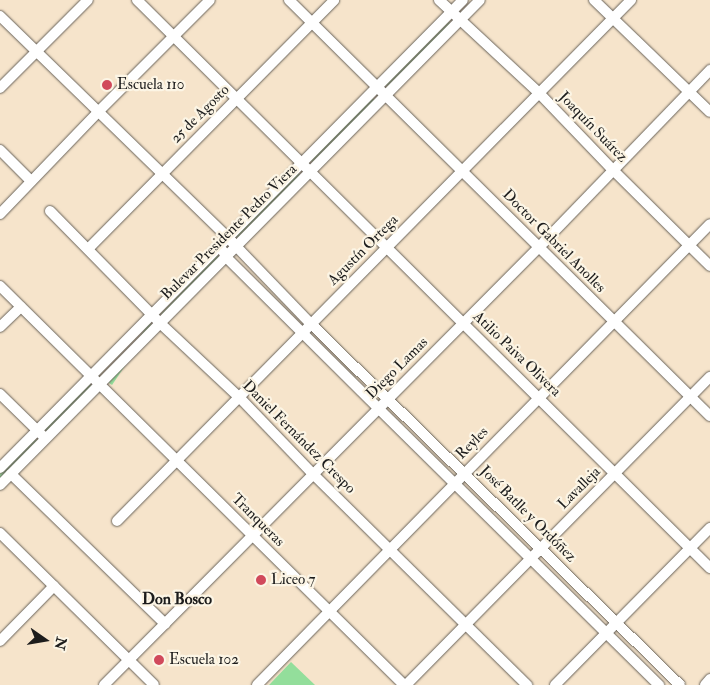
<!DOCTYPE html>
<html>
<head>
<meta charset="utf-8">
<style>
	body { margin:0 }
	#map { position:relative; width:710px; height:685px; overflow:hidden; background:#f6e4cb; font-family:"IM FELL Double Pica",serif }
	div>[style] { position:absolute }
	.green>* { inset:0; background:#93de9b; transform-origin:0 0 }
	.roads { filter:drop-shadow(0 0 1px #686259) drop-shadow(0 0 1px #686259) }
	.minor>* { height:10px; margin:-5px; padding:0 5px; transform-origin:5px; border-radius:5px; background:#fff }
	.dots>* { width:14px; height:14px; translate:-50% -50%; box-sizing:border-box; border:2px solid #fcf5e5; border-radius:50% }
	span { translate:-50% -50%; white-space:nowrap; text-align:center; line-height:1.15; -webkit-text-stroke:4.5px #fcf5e5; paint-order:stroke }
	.poi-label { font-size:15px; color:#1c1c1c }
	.left { translate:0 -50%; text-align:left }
	.street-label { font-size:15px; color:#1c1c1c }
	.neighbourhood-label { font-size:16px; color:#1c1c1c; font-weight:700 }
	.north { position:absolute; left:20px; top:615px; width:50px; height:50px; -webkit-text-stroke:4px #fcf5e5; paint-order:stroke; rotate:103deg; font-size:14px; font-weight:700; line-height:20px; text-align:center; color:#1c1c1c }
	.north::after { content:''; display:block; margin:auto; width:18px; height:22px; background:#1c1c1c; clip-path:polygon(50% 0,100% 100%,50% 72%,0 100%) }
</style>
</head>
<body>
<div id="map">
	<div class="green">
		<i style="clip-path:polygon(449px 22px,451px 24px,387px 86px,386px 85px)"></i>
		<i style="clip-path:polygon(372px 98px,375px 100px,312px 162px,311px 160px)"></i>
		<i style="clip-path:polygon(298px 173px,301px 176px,237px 238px,236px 236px)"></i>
		<i style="clip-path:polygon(217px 255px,220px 258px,163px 315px,161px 314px)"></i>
		<i style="left:149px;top:323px;width:4px;height:72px;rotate:34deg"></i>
		<i style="clip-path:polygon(90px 384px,92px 386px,46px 432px,45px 428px)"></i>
		<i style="clip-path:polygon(34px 439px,38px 441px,0 482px,0 474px)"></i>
		<i style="clip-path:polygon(291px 662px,315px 685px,269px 685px)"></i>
	</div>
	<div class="roads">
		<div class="minor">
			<i style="left:137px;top:0;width:807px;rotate:44.75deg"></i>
			<i style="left:289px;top:0;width:592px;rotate:44.66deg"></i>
			<i style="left:439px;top:0;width:137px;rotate:42.9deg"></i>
			<i style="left:539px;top:93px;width:105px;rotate:46.2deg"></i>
			<i style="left:612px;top:169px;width:138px;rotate:44.7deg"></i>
			<i style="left:594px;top:0;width:161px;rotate:44deg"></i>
			<i style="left:0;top:16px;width:324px;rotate:44.2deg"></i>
			<i style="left:232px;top:242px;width:114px;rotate:46.1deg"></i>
			<i style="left:311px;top:324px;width:516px;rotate:44.37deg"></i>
			<i style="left:0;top:88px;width:124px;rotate:-45deg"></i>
			<i style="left:0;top:150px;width:44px;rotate:45deg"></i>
			<i style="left:50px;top:211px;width:157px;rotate:45.5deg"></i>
			<i style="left:160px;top:323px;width:110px;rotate:43.2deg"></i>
			<i style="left:240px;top:398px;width:105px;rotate:46.2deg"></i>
			<i style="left:313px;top:474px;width:301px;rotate:44.6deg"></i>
			<i style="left:0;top:214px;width:141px;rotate:-46.1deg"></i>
			<i style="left:98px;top:112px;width:158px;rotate:-45deg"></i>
			<i style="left:88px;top:249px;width:350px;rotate:-45.3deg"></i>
			<i style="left:223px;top:251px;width:7px;rotate:63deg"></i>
			<i style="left:226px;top:257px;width:214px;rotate:44.8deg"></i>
			<i style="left:378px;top:408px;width:395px;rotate:44.6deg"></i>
			<i style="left:0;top:286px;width:568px;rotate:44.64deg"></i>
			<i style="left:0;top:327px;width:29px;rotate:-44deg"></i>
			<i style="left:0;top:394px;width:59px;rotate:44.3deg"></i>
			<i style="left:0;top:468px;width:658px;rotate:-45.31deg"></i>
			<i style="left:11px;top:474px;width:215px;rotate:44.2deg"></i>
			<i style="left:0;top:485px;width:682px;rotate:-45.3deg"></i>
			<i style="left:117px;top:521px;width:732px;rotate:-45.39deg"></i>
			<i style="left:0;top:533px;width:216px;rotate:44.6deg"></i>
			<i style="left:0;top:641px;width:77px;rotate:-45.5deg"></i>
			<i style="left:104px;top:685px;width:626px;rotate:-45.19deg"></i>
			<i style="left:545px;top:241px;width:238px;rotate:-46deg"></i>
			<i style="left:257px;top:685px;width:646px;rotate:-45.5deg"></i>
			<i style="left:406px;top:685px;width:433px;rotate:-45.4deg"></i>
			<i style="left:555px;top:685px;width:221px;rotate:-45.4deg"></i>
			<i style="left:705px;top:685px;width:8px;rotate:-50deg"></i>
		</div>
	</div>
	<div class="dots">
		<i style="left:107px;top:85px;background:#d1495b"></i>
		<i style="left:261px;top:580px;background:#d1495b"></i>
		<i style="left:159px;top:660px;background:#d1495b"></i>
	</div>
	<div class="poi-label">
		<span class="left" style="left:117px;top:85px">Escuela 110</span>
		<span class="left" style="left:271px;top:580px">Liceo 7</span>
		<span class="left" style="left:169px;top:660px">Escuela 102</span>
	</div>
	<div class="street-label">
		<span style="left:200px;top:114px;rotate:-45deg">25 de Agosto</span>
		<span style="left:593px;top:127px;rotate:46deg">Joaquín Suárez</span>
		<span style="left:229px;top:232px;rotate:-45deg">Bulevar Presidente Pedro Viera</span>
		<span style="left:554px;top:241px;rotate:45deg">Doctor Gabriel Anolles</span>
		<span style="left:363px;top:250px;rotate:-45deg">Agustín Ortega</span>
		<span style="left:517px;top:354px;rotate:44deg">Atilio Paiva Olivera</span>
		<span style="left:397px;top:368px;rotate:-45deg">Diego Lamas</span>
		<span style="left:299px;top:437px;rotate:45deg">Daniel Fernández Crespo</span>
		<span style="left:472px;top:443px;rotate:-45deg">Reyles</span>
		<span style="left:579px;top:488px;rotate:-45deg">Lavalleja</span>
		<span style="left:528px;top:514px;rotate:45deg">José Batlle y Ordóñez</span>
		<span style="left:258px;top:520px;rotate:45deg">Tranqueras</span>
	</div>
	<div class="neighbourhood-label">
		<span style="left:177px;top:599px">Don Bosco</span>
	</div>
	<div class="north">N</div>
</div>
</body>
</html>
